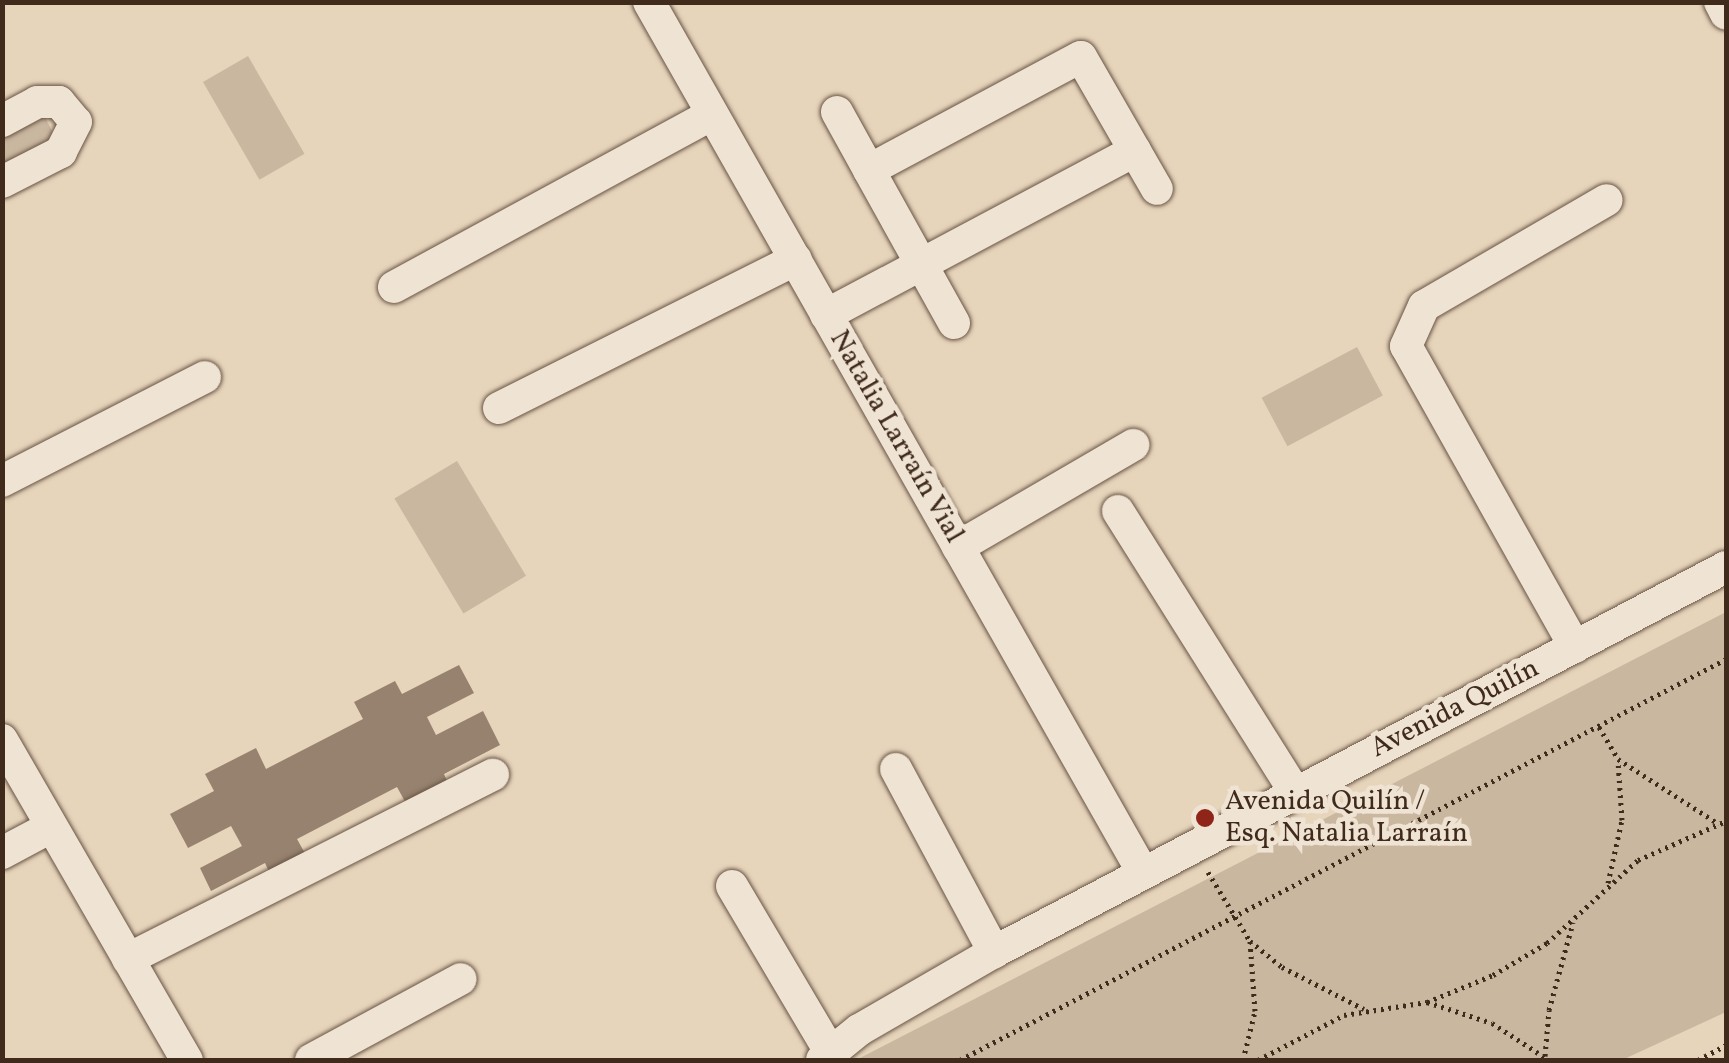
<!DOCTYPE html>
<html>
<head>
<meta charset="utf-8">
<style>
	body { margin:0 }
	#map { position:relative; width:1729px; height:1063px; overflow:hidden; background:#e6d4bb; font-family:Vollkorn,serif }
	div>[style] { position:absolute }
	.green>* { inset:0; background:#cab7a0; transform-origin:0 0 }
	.building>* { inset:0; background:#96826f }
	.path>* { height:5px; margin-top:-2.5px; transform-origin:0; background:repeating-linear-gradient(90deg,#3f2a1c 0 2.5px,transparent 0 7.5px) }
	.roads { filter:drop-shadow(0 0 2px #695444) drop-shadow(0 0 2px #695444) }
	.minor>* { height:32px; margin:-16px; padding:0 16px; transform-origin:16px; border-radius:16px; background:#efe3d3 }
	.dots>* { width:28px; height:28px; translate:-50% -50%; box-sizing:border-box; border:5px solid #efe3d3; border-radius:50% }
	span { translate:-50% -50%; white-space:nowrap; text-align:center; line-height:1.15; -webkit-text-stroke:9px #efe3d3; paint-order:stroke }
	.street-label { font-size:28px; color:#3f2a1c }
	.poi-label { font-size:28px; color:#3f2a1c }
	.left { translate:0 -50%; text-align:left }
	.frame { position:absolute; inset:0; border:5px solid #3f2a1c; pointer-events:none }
</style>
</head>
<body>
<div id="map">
	<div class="green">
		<i style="left:248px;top:56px;width:113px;height:52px;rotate:60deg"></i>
		<i style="clip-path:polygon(44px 115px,58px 143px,3px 172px,3px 136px)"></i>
		<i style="left:1357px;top:347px;width:55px;height:108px;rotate:62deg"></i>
		<i style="left:457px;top:461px;width:134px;height:73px;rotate:59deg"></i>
		<i style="clip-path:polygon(1726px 612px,1726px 1012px,1622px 1060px,856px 1060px)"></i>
	</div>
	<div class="building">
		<i style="clip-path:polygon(459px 665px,474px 693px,427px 717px,436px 735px,483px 711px,500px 745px,444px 774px,449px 786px,408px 807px,397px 787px,297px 839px,307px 857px,271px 876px,265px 863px,211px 891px,200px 868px,242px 846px,231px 826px,188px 848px,170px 814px,214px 791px,205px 774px,256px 748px,266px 769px,363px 719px,354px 702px,395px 681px,402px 694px)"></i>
	</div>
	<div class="path">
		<i style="left:1599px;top:727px;width:37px;rotate:59deg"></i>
		<i style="left:1618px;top:759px;width:120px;rotate:32.8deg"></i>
		<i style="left:1208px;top:872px;width:81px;rotate:58.7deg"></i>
		<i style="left:1250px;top:941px;width:41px;rotate:39.1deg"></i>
		<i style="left:1282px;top:967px;width:92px;rotate:27.1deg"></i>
		<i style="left:1608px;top:883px;width:65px;rotate:-77.5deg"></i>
		<i style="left:1622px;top:820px;width:59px;rotate:-93.9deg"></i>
		<i style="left:1427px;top:1002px;width:68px;rotate:17.9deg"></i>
		<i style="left:1492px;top:1023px;width:68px;rotate:33deg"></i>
		<i style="left:1545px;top:1056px;width:46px;rotate:-85deg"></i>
		<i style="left:1549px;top:1010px;width:91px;rotate:-74.7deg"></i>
		<i style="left:960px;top:1060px;width:865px;rotate:-27.63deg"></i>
		<i style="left:1243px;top:1060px;width:50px;rotate:-76.2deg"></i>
		<i style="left:1255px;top:1011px;width:70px;rotate:-94.1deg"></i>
		<i style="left:1258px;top:1060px;width:97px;rotate:-27.6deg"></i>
		<i style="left:1344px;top:1015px;width:84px;rotate:-8.9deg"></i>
		<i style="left:1427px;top:1002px;width:71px;rotate:-22.2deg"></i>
		<i style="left:1493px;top:975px;width:63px;rotate:-30.7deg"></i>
		<i style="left:1547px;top:943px;width:123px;rotate:-42.4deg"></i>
		<i style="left:1638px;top:860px;width:96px;rotate:-23.9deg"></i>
		<i style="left:1698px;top:1060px;width:32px;rotate:-28deg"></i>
	</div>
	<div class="roads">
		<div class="minor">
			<i style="left:649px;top:2px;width:999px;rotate:60.43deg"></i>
			<i style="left:1720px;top:2px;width:13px;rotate:63deg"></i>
			<i style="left:837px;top:112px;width:66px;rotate:61.1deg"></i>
			<i style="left:2px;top:121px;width:40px;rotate:-28deg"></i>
			<i style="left:37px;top:102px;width:22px"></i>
			<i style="left:59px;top:102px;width:26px;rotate:50deg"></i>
			<i style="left:76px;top:122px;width:34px;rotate:117deg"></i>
			<i style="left:61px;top:152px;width:66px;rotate:153deg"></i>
			<i style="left:394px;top:287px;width:362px;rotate:-28.5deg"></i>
			<i style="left:826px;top:315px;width:350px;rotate:-28deg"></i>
			<i style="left:954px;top:323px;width:175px;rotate:-119.1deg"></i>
			<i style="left:869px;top:170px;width:240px;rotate:-28.1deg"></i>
			<i style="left:1081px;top:57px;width:152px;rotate:60.1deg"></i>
			<i style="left:499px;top:408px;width:332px;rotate:-26.6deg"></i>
			<i style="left:2px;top:481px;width:228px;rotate:-27.1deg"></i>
			<i style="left:1118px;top:511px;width:332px;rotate:57.8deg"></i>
			<i style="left:958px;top:547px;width:203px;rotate:-30.2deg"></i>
			<i style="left:1575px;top:647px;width:345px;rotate:-119.3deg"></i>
			<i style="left:1406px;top:346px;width:44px;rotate:-65.8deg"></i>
			<i style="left:1424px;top:306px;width:211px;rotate:-30.1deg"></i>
			<i style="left:2px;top:740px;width:370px;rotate:60deg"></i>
			<i style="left:896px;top:769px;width:208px;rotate:61.8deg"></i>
			<i style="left:2px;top:853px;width:55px;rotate:-28deg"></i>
			<i style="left:732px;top:886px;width:193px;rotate:59.4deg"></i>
			<i style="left:128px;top:959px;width:409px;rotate:-26.8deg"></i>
			<i style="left:311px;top:1060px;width:170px;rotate:-28.4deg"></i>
			<i style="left:822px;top:1060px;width:48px;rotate:-39deg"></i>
			<i style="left:859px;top:1030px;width:156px;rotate:-30deg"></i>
			<i style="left:994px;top:952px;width:827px;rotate:-27.74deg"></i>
		</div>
	</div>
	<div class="dots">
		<i style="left:1205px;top:818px;background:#8f2418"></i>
	</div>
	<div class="street-label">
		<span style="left:896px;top:437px;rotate:60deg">Natalia Larraín Vial</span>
		<span style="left:1455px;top:709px;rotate:-27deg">Avenida Quilín</span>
	</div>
	<div class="poi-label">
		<span class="left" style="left:1225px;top:818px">Avenida Quilín /<br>Esq. Natalia Larraín</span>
	</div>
	<div class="frame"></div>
</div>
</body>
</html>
